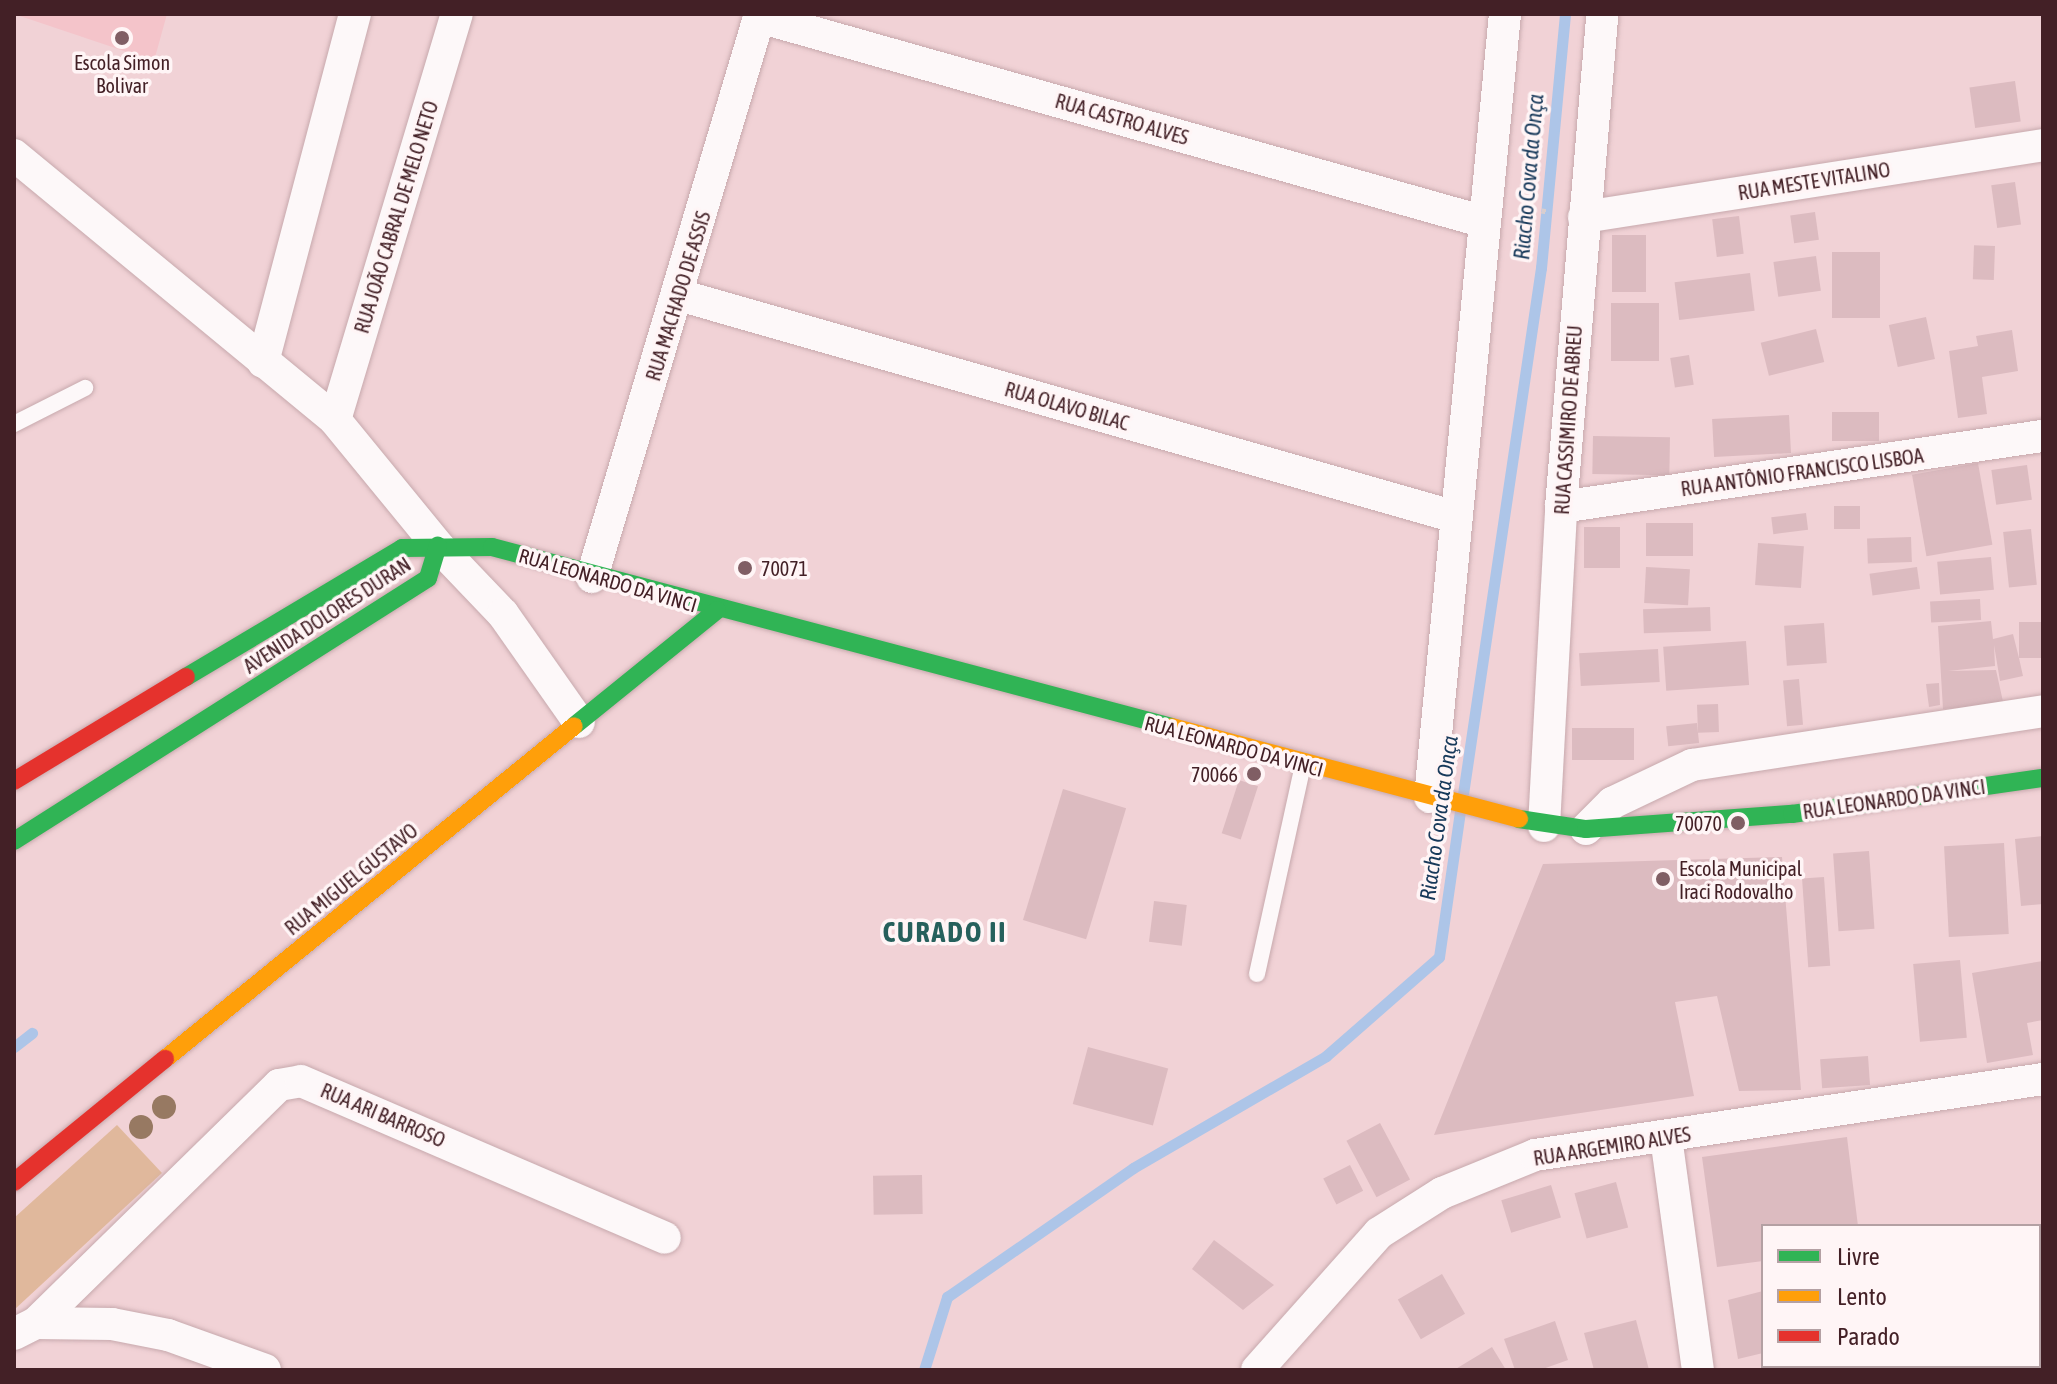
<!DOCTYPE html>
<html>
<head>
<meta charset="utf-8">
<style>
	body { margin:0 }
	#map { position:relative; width:2057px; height:1384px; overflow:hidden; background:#f1d2d6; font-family:"Asap Condensed",sans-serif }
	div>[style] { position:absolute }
	.built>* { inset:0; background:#f4c4ca }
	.green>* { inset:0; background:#e0b89c }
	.stream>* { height:11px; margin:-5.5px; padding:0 5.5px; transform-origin:5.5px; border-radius:5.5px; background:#adc5e8 }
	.building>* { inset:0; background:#dcbbc0; transform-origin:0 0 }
	.path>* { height:5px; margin-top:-2.5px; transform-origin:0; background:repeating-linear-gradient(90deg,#d8cecf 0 4px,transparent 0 10px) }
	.roads { filter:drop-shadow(0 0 2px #c7a9ad) drop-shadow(0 0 2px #c7a9ad) }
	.lane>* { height:16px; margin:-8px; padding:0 8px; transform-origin:8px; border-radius:8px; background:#fdf8f9 }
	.street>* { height:32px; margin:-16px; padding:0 16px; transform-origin:16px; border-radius:16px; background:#fdf8f9 }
	.fast>* { height:18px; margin:-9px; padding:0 9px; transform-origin:9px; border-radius:9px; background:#30b455 }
	.slow>* { height:18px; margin:-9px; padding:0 9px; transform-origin:9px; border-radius:9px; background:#ff9f0a }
	.jam>* { height:18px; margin:-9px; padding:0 9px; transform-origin:9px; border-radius:9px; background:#e5322d }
	.trees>* { width:24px; height:24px; margin:-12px; border-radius:50%; background:#977962 }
	.dots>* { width:22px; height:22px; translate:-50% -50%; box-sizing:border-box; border:4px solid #fff5f6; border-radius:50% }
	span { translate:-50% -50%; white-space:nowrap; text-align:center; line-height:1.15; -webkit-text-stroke:7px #fff5f6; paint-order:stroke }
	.poi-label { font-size:20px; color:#432026 }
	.left { translate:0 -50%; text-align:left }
	.right { translate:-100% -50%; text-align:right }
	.street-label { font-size:20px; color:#432026 }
	.water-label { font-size:22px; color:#17395a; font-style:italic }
	.district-label { font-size:28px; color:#26605c; font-weight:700; letter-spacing:2px }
	.frame { position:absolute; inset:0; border:16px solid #432026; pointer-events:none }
	.legend { position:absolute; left:1761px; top:1224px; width:280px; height:144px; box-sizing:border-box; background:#fff5f6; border:2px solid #b4a0a3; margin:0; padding:10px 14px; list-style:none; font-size:24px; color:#432026 }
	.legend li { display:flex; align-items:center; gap:16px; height:40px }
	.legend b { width:40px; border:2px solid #b4a0a3 }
</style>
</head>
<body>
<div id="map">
	<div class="built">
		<i style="clip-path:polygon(14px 14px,167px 14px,154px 61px)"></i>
	</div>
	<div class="green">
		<i style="clip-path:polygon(117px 1125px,162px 1173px,14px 1310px,14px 1218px)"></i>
	</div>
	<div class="stream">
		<i style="left:1463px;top:794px;width:532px;rotate:-81.57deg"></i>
		<i style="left:1541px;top:268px;width:255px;rotate:-84.6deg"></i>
		<i style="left:14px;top:1047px;width:23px;rotate:-38deg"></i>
		<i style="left:924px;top:1370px;width:77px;rotate:-72.5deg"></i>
		<i style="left:947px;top:1297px;width:226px;rotate:-34.7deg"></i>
		<i style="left:1133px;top:1168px;width:223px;rotate:-30.1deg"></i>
		<i style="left:1326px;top:1056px;width:150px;rotate:-41.2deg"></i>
		<i style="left:1439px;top:957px;width:148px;rotate:-81.8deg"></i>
	</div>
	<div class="building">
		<i style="left:2015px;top:81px;width:41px;height:46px;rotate:82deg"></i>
		<i style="left:2015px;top:182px;width:43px;height:24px;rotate:82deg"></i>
		<i style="left:1815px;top:212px;width:28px;height:25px;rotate:82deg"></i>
		<i style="left:1739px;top:216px;width:38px;height:27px;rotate:83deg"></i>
		<i style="left:1646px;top:235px;width:57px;height:34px;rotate:90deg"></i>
		<i style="left:1995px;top:246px;width:34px;height:21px;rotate:92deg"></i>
		<i style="left:1832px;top:252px;width:48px;height:66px"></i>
		<i style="left:1816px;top:256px;width:35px;height:43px;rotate:82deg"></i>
		<i style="left:1750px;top:273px;width:38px;height:76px;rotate:83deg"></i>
		<i style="left:1611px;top:303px;width:48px;height:58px"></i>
		<i style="left:1926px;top:317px;width:43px;height:38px;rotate:78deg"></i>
		<i style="left:1816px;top:329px;width:34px;height:57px;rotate:76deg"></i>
		<i style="clip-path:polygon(2012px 330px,2018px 371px,1982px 377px,1987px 414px,1958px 418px,1949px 351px,1978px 346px,1976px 336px)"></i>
		<i style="left:1689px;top:355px;width:30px;height:19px;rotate:81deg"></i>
		<i style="left:1832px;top:412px;width:47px;height:29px"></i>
		<i style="left:1789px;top:415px;width:38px;height:77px;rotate:87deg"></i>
		<i style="left:1593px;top:436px;width:77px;height:38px;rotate:1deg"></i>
		<i style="left:1978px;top:463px;width:83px;height:67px;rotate:80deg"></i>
		<i style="left:2027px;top:465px;width:35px;height:36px;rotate:82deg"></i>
		<i style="left:1834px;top:506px;width:26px;height:23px"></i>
		<i style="left:1806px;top:513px;width:17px;height:35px;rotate:83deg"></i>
		<i style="left:1646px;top:523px;width:47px;height:33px"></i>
		<i style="left:1584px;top:527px;width:36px;height:41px"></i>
		<i style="left:2031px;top:529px;width:56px;height:28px;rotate:84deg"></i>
		<i style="left:1911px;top:537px;width:25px;height:44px;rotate:88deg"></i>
		<i style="left:1758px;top:543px;width:46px;height:42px;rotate:4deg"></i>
		<i style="left:1991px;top:557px;width:33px;height:54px;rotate:85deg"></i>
		<i style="left:1646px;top:567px;width:44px;height:36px;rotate:3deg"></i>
		<i style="left:1917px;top:567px;width:22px;height:48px;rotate:82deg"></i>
		<i style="left:1980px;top:599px;width:21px;height:50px;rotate:87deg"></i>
		<i style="left:1710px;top:607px;width:24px;height:67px;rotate:88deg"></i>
		<i style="clip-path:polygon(1991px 621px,1993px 639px,2013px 634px,2019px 658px,2019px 622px,2043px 622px,2043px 658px,2019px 658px,2023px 676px,2000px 681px,1994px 645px,1995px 666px,1948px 671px,1996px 670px,2004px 706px,1943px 709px,1938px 626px)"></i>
		<i style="left:1824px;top:623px;width:40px;height:40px;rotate:86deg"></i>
		<i style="left:1746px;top:641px;width:44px;height:83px;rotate:86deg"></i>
		<i style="left:1658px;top:649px;width:33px;height:79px;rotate:87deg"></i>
		<i style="left:1799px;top:679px;width:46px;height:16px;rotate:85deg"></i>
		<i style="clip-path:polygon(1939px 683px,1940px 705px,1929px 707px,1926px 684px)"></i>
		<i style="left:1718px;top:704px;width:28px;height:21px;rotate:88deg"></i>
		<i style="left:1697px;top:723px;width:20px;height:31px;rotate:84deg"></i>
		<i style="left:1572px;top:728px;width:62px;height:32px"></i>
		<i style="left:1239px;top:780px;width:20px;height:56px;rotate:18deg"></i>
		<i style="left:1063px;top:789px;width:66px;height:137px;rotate:17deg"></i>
		<i style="clip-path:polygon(2043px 836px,2043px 904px,2021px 906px,2015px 839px)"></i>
		<i style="left:2004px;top:843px;width:91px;height:60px;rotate:87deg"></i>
		<i style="left:1869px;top:851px;width:78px;height:36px;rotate:86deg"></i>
		<i style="clip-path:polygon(1782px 857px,1801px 1090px,1739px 1091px,1717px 996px,1675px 1002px,1694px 1096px,1434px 1135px,1543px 864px)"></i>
		<i style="left:1824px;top:877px;width:89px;height:22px;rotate:86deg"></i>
		<i style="left:1154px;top:901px;width:33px;height:41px;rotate:7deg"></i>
		<i style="left:1960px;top:960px;width:78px;height:47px;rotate:85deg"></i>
		<i style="clip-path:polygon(2043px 961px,2043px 1020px,2027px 1023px,2033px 1055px,1987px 1063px,1972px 973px)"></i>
		<i style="left:1088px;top:1047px;width:83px;height:59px;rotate:15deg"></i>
		<i style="left:1868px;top:1056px;width:29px;height:48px;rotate:86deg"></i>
		<i style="left:1380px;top:1123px;width:64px;height:38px;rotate:62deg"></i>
		<i style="clip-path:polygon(1847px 1137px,1858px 1226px,1763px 1226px,1763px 1261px,1717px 1267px,1702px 1157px)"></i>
		<i style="left:1350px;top:1165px;width:29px;height:30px;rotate:63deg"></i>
		<i style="left:922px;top:1175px;width:39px;height:49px;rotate:89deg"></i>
		<i style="left:1616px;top:1182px;width:47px;height:43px;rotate:75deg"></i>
		<i style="left:1551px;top:1185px;width:34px;height:52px;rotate:73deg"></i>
		<i style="clip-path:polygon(1214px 1240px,1274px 1285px,1243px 1310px,1192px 1269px)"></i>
		<i style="left:1442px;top:1274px;width:46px;height:51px;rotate:60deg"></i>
		<i style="clip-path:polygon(1763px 1291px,1763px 1353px,1738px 1359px,1728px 1300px)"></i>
		<i style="clip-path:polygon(1636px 1320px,1649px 1370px,1594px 1370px,1584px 1333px)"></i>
		<i style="clip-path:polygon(1555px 1321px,1568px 1360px,1540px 1370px,1515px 1370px,1504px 1339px)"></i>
		<i style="clip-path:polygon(1492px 1347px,1506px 1370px,1454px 1370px)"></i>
	</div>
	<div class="path">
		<i style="left:1522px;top:207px;width:29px;rotate:10deg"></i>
	</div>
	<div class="roads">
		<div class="lane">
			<i style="left:14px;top:424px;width:80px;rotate:-26.9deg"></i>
			<i style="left:1257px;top:974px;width:214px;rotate:-77.6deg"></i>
		</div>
		<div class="street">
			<i style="left:759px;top:17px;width:754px;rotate:15.77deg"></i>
			<i style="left:14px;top:155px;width:416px;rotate:39.5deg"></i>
			<i style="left:335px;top:420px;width:163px;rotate:50.7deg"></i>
			<i style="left:438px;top:546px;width:94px;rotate:46.3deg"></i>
			<i style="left:503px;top:614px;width:132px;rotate:54.9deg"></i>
			<i style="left:1584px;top:217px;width:465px;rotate:-8.9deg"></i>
			<i style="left:679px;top:295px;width:808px;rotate:15.95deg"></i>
			<i style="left:263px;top:362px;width:360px;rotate:-75.2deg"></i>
			<i style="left:335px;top:420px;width:424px;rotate:-73.3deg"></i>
			<i style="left:1561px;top:507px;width:487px;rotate:-8.4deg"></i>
			<i style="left:592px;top:577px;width:588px;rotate:-73.38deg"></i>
			<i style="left:1430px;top:797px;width:787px;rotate:-84.53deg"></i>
			<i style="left:1544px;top:826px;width:319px;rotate:-86.9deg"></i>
			<i style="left:1561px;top:507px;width:495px;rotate:-85.2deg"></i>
			<i style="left:1586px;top:829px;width:37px;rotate:-45deg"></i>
			<i style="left:1612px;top:803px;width:89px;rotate:-25.4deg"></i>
			<i style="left:1692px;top:765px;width:355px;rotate:-8.7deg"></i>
			<i style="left:1666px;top:1137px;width:235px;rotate:82.2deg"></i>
			<i style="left:36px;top:1323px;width:340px;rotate:-44.4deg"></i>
			<i style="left:279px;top:1085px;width:22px;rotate:-10deg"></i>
			<i style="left:301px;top:1081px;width:396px;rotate:23.3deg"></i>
			<i style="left:14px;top:1334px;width:25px;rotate:-27deg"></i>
			<i style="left:36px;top:1323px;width:76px;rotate:0.8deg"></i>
			<i style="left:112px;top:1324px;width:57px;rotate:11.1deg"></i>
			<i style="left:168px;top:1335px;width:103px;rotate:19.8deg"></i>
			<i style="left:1257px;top:1370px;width:183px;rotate:-48.3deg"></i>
			<i style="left:1379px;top:1233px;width:75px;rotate:-32.4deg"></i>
			<i style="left:1442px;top:1193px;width:100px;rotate:-22.2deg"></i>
			<i style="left:1535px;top:1155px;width:514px;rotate:-8.51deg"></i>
		</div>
		<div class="fast">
			<i style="left:186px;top:677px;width:252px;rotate:-30.8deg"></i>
			<i style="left:402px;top:548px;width:90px;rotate:-0.6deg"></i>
			<i style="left:492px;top:547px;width:703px;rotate:14.83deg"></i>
			<i style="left:574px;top:726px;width:184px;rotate:-39deg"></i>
			<i style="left:1519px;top:819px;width:68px;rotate:8.5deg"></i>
			<i style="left:1586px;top:829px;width:207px;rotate:-4.2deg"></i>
			<i style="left:1792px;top:814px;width:254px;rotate:-8.2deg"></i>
			<i style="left:14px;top:841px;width:490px;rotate:-32.4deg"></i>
			<i style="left:428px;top:578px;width:34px;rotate:-73deg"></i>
		</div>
		<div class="slow">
			<i style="left:1172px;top:727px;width:359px;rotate:14.8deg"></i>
			<i style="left:165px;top:1059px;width:527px;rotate:-39.15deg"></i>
		</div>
		<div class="jam">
			<i style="left:14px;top:781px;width:201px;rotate:-31.2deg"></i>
			<i style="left:14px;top:1182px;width:195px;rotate:-39.2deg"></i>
		</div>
	</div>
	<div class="trees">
		<i style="left:164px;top:1107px"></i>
		<i style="left:141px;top:1127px"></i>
	</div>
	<div class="dots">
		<i style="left:122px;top:38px;background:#805e64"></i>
		<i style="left:745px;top:568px;background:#805e64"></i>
		<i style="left:1254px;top:774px;background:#805e64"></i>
		<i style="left:1738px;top:823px;background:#805e64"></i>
		<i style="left:1663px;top:879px;background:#805e64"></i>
	</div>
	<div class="poi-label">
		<span style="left:122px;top:74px">Escola Simon<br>Bolivar</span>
		<span class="left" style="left:761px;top:568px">70071</span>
		<span class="right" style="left:1238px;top:774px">70066</span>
		<span class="right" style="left:1722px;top:823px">70070</span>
		<span class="left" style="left:1679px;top:880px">Escola Municipal<br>Iraci Rodovalho</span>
	</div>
	<div class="street-label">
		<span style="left:1122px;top:119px;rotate:16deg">RUA CASTRO ALVES</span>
		<span style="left:1814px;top:181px;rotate:-9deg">RUA MESTE VITALINO</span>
		<span style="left:396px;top:217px;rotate:-73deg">RUA JOÃO CABRAL DE MELO NETO</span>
		<span style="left:678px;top:296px;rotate:-73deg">RUA MACHADO DE ASSIS</span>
		<span style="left:1067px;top:406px;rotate:16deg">RUA OLAVO BILAC</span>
		<span style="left:1568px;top:420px;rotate:-86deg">RUA CASSIMIRO DE ABREU</span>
		<span style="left:1802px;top:472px;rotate:-8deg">RUA ANTÔNIO FRANCISCO LISBOA</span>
		<span style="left:608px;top:580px;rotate:16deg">RUA LEONARDO DA VINCI</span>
		<span style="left:327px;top:615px;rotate:-33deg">AVENIDA DOLORES DURAN</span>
		<span style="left:1234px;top:746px;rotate:15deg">RUA LEONARDO DA VINCI</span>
		<span style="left:1894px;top:799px;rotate:-8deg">RUA LEONARDO DA VINCI</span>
		<span style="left:351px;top:879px;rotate:-39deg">RUA MIGUEL GUSTAVO</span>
		<span style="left:383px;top:1115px;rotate:23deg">RUA ARI BARROSO</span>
		<span style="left:1612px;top:1146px;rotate:-9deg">RUA ARGEMIRO ALVES</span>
	</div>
	<div class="water-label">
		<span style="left:1529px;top:177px;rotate:-85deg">Riacho Cova da Onça</span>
		<span style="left:1439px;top:818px;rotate:-82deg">Riacho Cova da Onça</span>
	</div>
	<div class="district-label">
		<span style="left:945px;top:932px">CURADO II</span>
	</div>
	<div class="frame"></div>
	<ul class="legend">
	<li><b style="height:10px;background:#30b455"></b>Livre</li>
	<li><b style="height:10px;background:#ff9f0a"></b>Lento</li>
	<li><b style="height:10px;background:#e5322d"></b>Parado</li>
	</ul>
</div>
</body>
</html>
